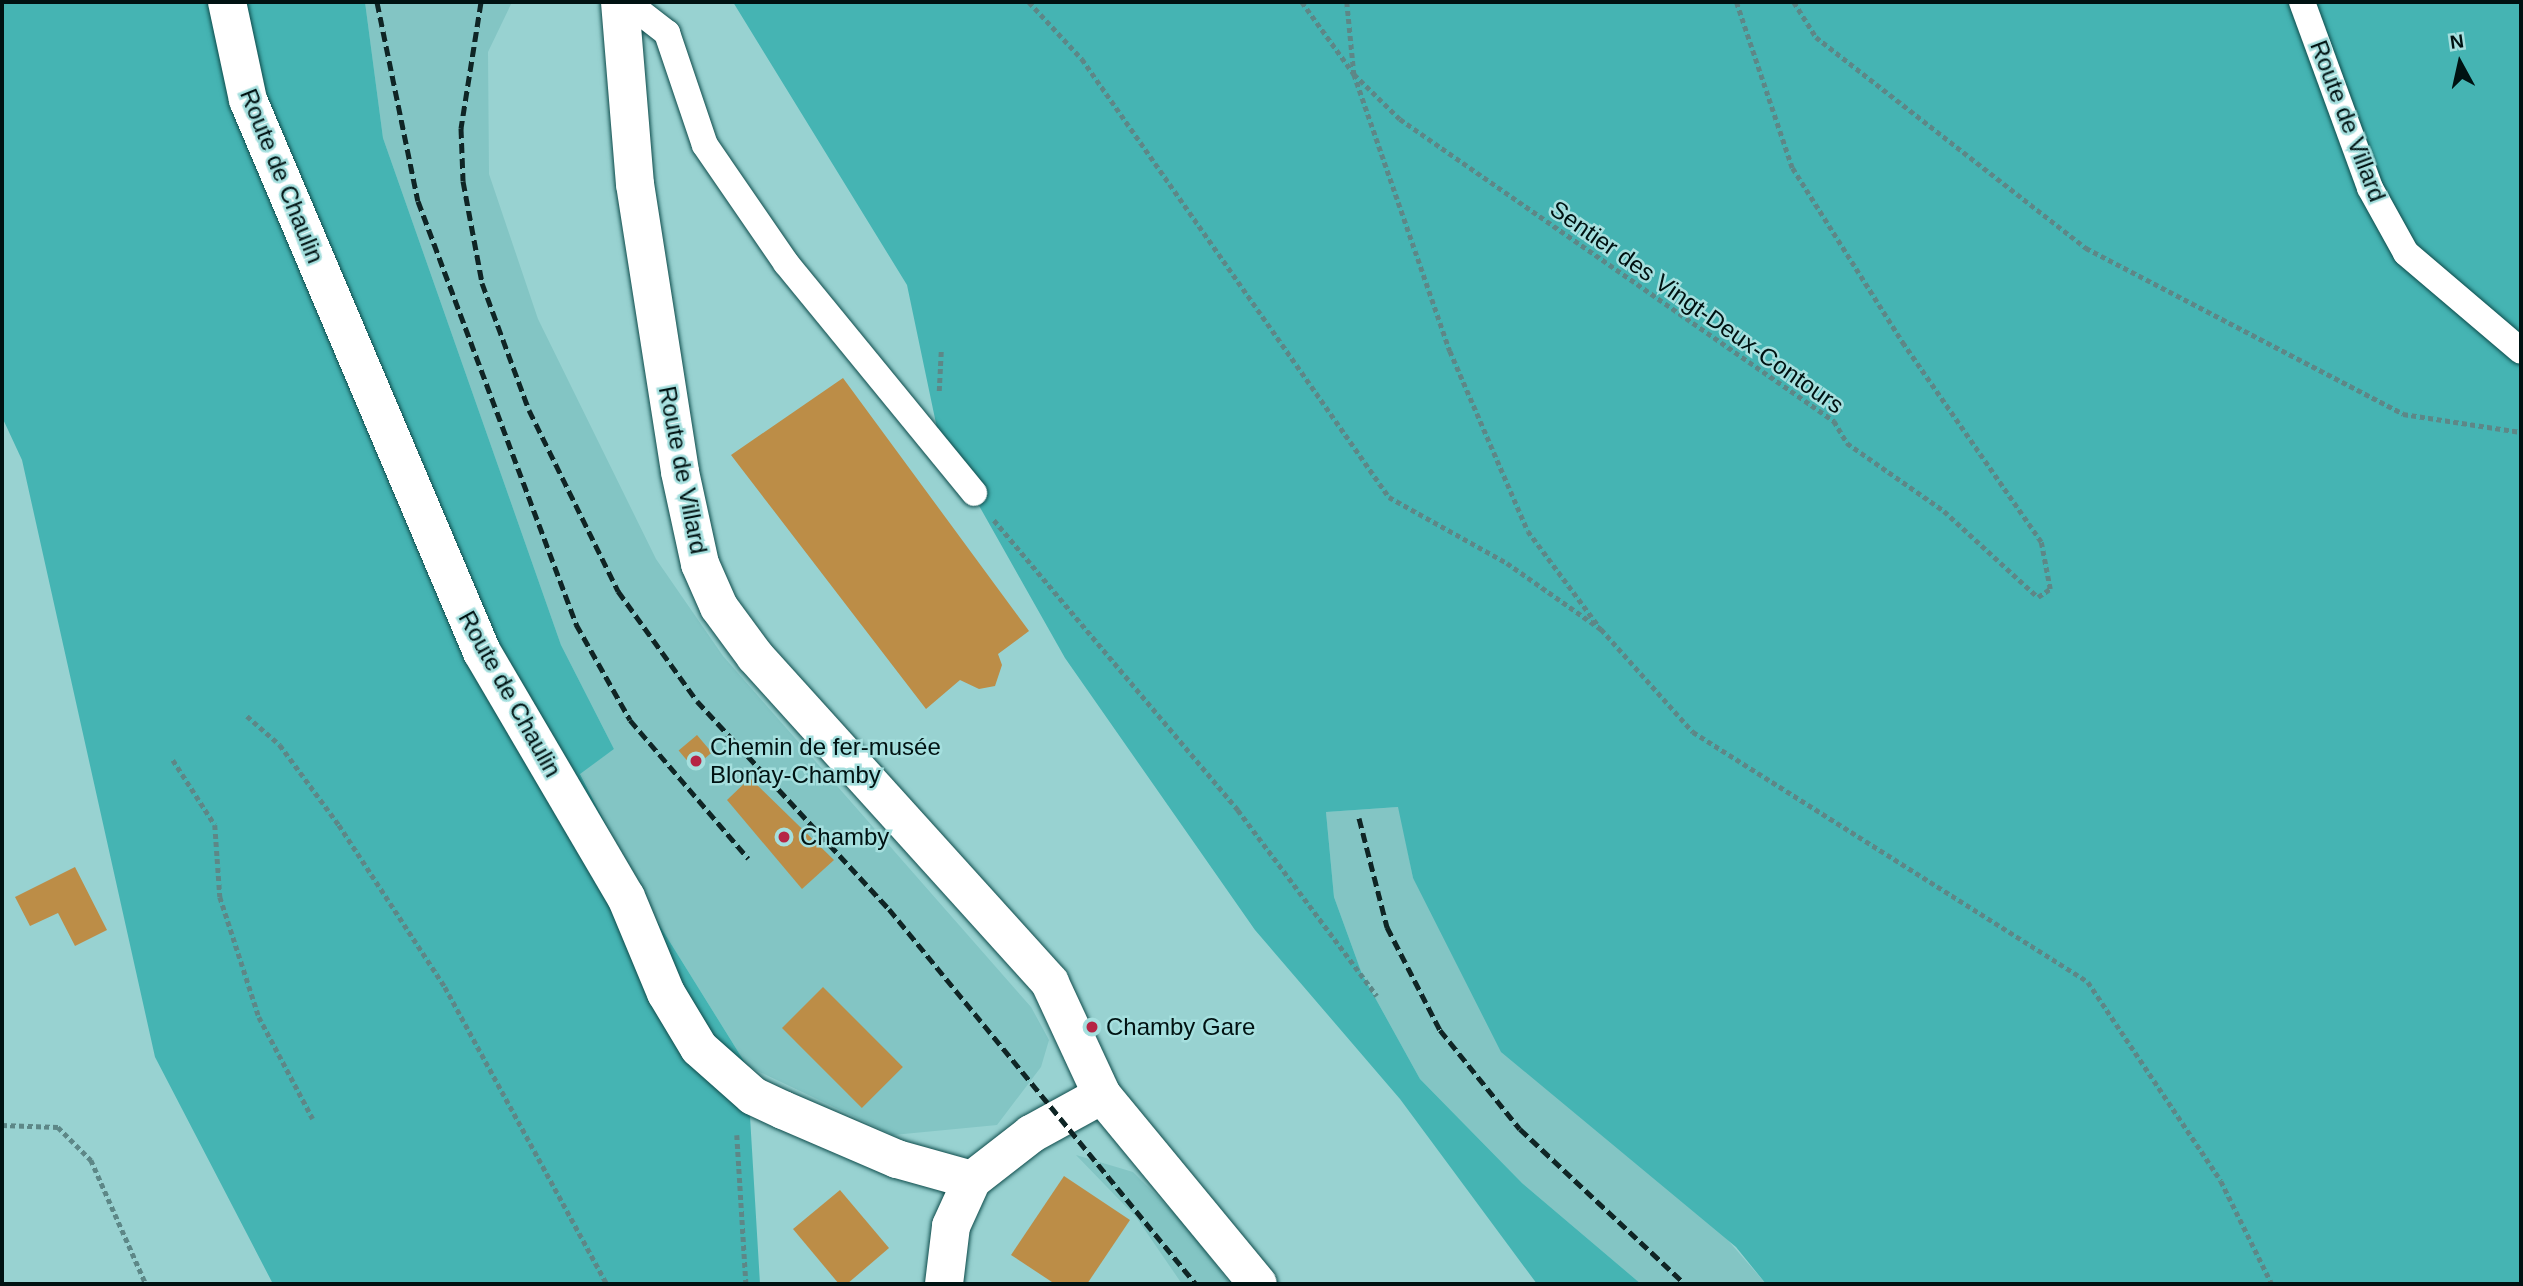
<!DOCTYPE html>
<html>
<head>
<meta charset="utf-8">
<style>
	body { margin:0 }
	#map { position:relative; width:2523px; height:1286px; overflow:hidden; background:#98d2d1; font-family:Helvetica,sans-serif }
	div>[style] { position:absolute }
	.built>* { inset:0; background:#83c5c4 }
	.green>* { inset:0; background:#45b4b3 }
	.building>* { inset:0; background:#bc8d47; transform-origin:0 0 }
	.path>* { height:4.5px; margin-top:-2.25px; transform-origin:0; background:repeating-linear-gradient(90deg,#5d8787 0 5px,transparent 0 8.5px) }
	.roads { filter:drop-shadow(0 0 2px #0d4b4b) drop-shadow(0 0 2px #0d4b4b) }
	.lane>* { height:26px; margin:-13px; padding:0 13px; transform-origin:13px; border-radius:13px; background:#fff }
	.secondary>* { height:38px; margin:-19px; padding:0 19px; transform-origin:19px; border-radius:19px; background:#fff }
	.rail>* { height:5px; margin-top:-2.5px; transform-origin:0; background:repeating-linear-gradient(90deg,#0f2525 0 10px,transparent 0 15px) }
	.dots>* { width:19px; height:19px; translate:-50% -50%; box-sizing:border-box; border:4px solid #a5dfde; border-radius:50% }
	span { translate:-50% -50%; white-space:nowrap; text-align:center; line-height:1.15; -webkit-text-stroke:5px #a5dfde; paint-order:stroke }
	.street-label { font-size:24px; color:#001212 }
	.poi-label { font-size:24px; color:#001212 }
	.left { translate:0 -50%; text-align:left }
	.frame { position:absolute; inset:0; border:4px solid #001212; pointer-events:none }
	.north { position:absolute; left:2425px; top:28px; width:70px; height:70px; -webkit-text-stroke:5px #a5dfde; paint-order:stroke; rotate:352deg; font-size:19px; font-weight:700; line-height:28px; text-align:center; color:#001212 }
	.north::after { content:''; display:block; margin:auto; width:24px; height:32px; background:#001212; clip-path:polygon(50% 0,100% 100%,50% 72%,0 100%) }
</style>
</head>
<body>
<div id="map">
	<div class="built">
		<i style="clip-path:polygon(365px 2px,512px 2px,488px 52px,489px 174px,538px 319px,656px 559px,723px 656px,1031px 1007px,1049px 1040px,1041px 1067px,997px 1125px,893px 1135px,747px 1066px,650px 910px,580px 773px,614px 749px,561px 645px,383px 138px)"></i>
		<i style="clip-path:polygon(1399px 807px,1413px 878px,1766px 1284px,1641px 1284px,1522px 1183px,1420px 1079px,1362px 974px,1334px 897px,1326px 812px)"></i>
		<i style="clip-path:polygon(1076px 1155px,1133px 1172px,1186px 1225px,1230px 1284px,1182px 1284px,1136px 1217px)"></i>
	</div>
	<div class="green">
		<i style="clip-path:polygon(2px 2px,365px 2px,383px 138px,561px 645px,614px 749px,580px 774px,650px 910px,747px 1066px,760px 1284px,273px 1284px,155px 1057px,22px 460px,2px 417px)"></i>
		<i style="clip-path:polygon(733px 2px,2521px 2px,2521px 1284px,1766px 1284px,1736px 1247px,1501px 1052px,1413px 878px,1398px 807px,1326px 812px,1334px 897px,1362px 974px,1420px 1079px,1522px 1183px,1641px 1284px,1537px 1284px,1400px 1099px,1255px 930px,1065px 658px,938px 433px,907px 285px)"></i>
	</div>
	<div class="building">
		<i style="clip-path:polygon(843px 378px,1029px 631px,998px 654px,1002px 665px,995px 686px,979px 689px,960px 680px,926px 709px,731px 455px)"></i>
		<i style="left:697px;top:735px;width:23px;height:24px;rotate:50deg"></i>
		<i style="clip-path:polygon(750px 778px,834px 860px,802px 889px,727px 800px)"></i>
		<i style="clip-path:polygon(75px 867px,107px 930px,75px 946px,58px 913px,30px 926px,15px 897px)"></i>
		<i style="left:823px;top:987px;width:113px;height:58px;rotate:45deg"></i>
		<i style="clip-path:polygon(1064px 1176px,1130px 1220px,1087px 1284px,1055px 1284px,1011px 1255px)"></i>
		<i style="clip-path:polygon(840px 1190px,889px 1248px,847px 1284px,839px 1284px,793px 1229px)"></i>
	</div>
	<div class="path">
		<i style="left:1029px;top:2px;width:78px;rotate:47.1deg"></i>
		<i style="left:1082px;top:59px;width:535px;rotate:54.97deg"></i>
		<i style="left:1389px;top:497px;width:135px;rotate:29.2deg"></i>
		<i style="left:1507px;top:563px;width:115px;rotate:35.1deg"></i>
		<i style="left:1601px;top:629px;width:138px;rotate:48.2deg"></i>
		<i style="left:1693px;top:732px;width:467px;rotate:32.3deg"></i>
		<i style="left:2088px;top:982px;width:239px;rotate:56.2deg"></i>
		<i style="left:2221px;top:1181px;width:115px;rotate:63.7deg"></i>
		<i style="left:1302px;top:2px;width:89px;rotate:54.2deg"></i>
		<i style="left:1354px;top:74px;width:64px;rotate:44.4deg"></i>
		<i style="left:1400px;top:119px;width:529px;rotate:34.83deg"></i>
		<i style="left:1834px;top:421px;width:26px;rotate:59deg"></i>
		<i style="left:1847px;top:443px;width:118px;rotate:35deg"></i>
		<i style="left:1944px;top:511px;width:127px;rotate:42.5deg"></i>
		<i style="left:2038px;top:597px;width:14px;rotate:-34deg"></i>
		<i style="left:2050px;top:589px;width:48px;rotate:-100.8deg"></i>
		<i style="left:2041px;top:542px;width:240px;rotate:-124.8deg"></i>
		<i style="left:1904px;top:345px;width:209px;rotate:-122.3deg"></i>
		<i style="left:1792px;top:168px;width:175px;rotate:-108.6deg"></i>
		<i style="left:1347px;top:2px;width:72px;rotate:84.4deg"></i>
		<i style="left:1354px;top:74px;width:293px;rotate:70.9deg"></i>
		<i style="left:1450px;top:351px;width:196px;rotate:66.6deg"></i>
		<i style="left:1528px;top:531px;width:116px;rotate:53.4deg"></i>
		<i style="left:1794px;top:2px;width:41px;rotate:57.8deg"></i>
		<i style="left:1816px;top:37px;width:343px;rotate:38deg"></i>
		<i style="left:2086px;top:248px;width:358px;rotate:27.6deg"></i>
		<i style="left:2403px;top:414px;width:119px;rotate:8.7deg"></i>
		<i style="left:939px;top:391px;width:40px;rotate:-87.1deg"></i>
		<i style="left:994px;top:520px;width:379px;rotate:49.9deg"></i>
		<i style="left:1238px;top:810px;width:232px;rotate:53.2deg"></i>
		<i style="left:247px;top:716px;width:44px;rotate:41.3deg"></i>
		<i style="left:280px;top:745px;width:99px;rotate:53.6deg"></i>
		<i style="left:339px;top:825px;width:194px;rotate:56.8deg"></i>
		<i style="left:445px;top:987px;width:338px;rotate:61.4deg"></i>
		<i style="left:173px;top:760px;width:77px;rotate:57.1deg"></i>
		<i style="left:215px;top:825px;width:72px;rotate:86deg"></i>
		<i style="left:220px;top:897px;width:126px;rotate:72deg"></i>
		<i style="left:259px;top:1017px;width:115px;rotate:62.1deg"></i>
		<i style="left:2px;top:1125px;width:56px;rotate:2deg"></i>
		<i style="left:58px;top:1127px;width:47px;rotate:45deg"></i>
		<i style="left:91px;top:1160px;width:136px;rotate:66.1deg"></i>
		<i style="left:737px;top:1135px;width:149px;rotate:86.5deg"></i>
	</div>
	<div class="roads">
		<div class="lane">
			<i style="left:627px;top:2px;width:51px;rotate:37.8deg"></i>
			<i style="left:667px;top:33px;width:118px;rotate:71.3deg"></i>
			<i style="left:705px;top:145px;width:143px;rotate:55.5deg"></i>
			<i style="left:786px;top:263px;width:297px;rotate:50.7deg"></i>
			<i style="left:2302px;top:2px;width:198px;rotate:69.9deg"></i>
			<i style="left:2370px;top:188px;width:74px;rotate:61deg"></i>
			<i style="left:2406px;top:253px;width:151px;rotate:40.4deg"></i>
		</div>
		<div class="secondary">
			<i style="left:227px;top:2px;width:100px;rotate:77.9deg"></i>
			<i style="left:248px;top:100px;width:600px;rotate:67.03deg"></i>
			<i style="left:482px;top:652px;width:284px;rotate:59.6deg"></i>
			<i style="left:626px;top:897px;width:104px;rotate:67.4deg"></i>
			<i style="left:666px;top:993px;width:64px;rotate:59deg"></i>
			<i style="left:699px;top:1048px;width:72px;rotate:41.6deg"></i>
			<i style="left:753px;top:1096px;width:33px;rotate:25deg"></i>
			<i style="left:783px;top:1110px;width:124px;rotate:23.3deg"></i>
			<i style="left:897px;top:1159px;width:78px;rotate:15.6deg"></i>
			<i style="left:620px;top:2px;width:183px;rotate:85.3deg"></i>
			<i style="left:635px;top:184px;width:291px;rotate:81.1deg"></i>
			<i style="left:680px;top:472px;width:94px;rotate:77.7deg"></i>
			<i style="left:700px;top:564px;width:47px;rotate:66.2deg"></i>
			<i style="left:719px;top:607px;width:61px;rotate:53.7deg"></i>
			<i style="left:755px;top:656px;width:440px;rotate:47.9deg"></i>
			<i style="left:1050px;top:983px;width:123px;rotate:65.1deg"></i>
			<i style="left:1102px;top:1095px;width:245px;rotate:50.5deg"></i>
			<i style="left:944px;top:1284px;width:58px;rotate:-83.1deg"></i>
			<i style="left:951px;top:1226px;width:51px;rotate:-65.5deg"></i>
			<i style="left:972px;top:1180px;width:75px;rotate:-37.9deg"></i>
			<i style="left:1031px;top:1134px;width:81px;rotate:-28.8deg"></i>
		</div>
	</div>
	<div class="rail">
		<i style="left:377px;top:2px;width:203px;rotate:78.4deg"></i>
		<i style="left:418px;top:201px;width:452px;rotate:69.5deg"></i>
		<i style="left:576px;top:624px;width:110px;rotate:60.6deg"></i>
		<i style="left:630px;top:720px;width:182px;rotate:49.5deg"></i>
		<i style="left:481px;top:2px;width:128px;rotate:99deg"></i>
		<i style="left:461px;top:128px;width:53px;rotate:87.8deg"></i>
		<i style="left:463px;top:181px;width:104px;rotate:79.4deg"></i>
		<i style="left:482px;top:283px;width:135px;rotate:69.7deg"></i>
		<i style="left:529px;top:410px;width:202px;rotate:63.8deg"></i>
		<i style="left:618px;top:591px;width:135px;rotate:54.3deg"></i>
		<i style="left:697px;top:701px;width:283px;rotate:47.3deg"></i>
		<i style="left:889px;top:909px;width:485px;rotate:50.7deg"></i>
		<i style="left:1359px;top:818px;width:113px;rotate:75.6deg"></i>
		<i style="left:1387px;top:927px;width:116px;rotate:62.8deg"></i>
		<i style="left:1440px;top:1030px;width:127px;rotate:51.1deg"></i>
		<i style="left:1520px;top:1129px;width:226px;rotate:43.2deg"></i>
	</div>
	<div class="dots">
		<i style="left:696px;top:761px;background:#b62545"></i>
		<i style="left:784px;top:837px;background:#b62545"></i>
		<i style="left:1092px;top:1027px;background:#b62545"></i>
	</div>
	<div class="street-label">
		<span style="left:2348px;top:121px;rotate:69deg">Route de Villard</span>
		<span style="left:282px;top:176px;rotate:68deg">Route de Chaulin</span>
		<span style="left:1697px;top:307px;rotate:35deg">Sentier des Vingt-Deux-Contours</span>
		<span style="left:683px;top:470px;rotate:79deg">Route de Villard</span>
		<span style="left:510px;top:694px;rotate:61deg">Route de Chaulin</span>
	</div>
	<div class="poi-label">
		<span class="left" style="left:710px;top:761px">Chemin de fer-musée<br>Blonay-Chamby</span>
		<span class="left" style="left:800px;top:837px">Chamby</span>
		<span class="left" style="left:1106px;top:1027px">Chamby Gare</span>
	</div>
	<div class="frame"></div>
	<div class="north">N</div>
</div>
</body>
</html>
